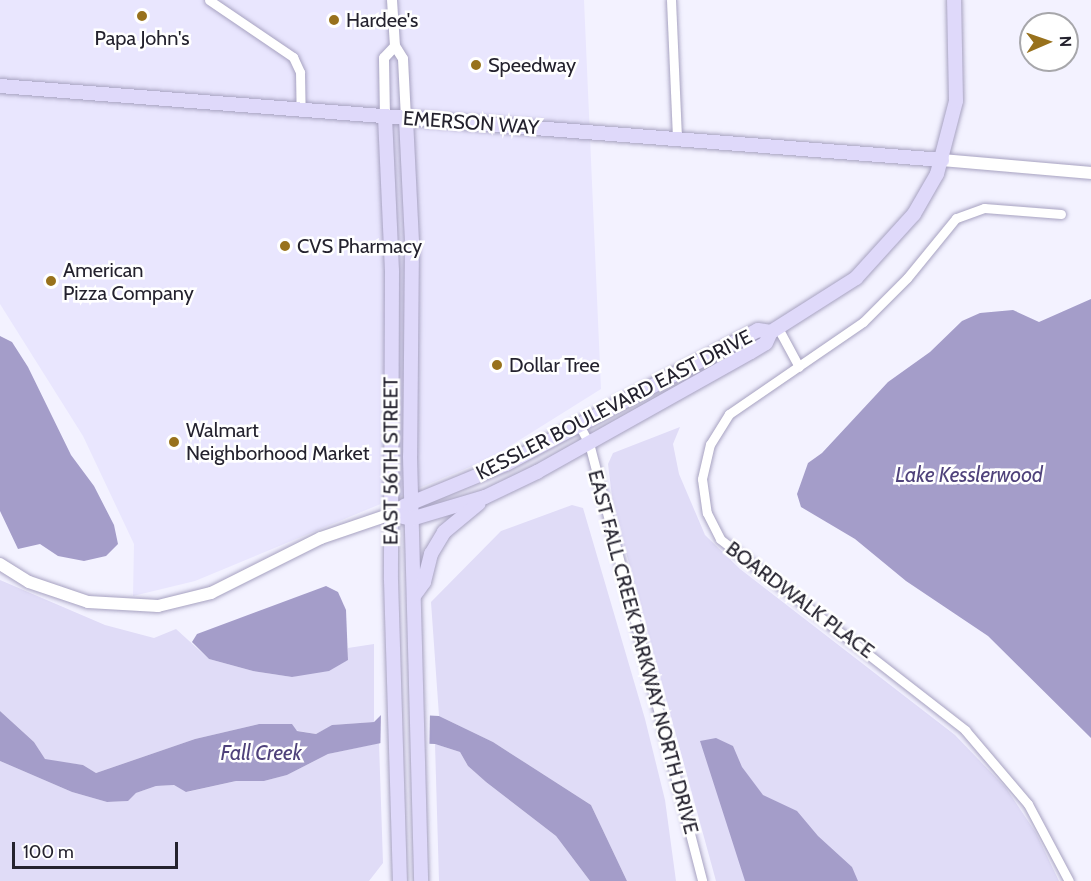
<!DOCTYPE html>
<html>
<head>
<meta charset="utf-8">
<style>
	body { margin:0 }
	#map { position:relative; width:1091px; height:881px; overflow:hidden; background:#f3f2ff; font-family:Cabin,sans-serif }
	div>[style] { position:absolute }
	.built>* { inset:0; background:#e9e6fe }
	.green>* { inset:0; background:#e0dcf7 }
	.water>* { inset:0; background:#a49dc9 }
	.pier>* { inset:0; background:#f3f2ff; transform-origin:0 0 }
	.roads { filter:drop-shadow(0 0 2px #a7a2c1) drop-shadow(0 0 2px #a7a2c1) }
	.minor>* { height:9px; margin:-4.5px; padding:0 4.5px; transform-origin:4.5px; border-radius:4.5px; background:#fff }
	.tertiary>* { height:10px; margin:-5px; padding:0 5px; transform-origin:5px; border-radius:5px; background:#fff }
	.secondary>* { height:12px; margin:-6px; padding:0 6px; transform-origin:6px; border-radius:6px; background:#fff }
	.primary>* { height:14px; margin:-7px; padding:0 7px; transform-origin:7px; border-radius:7px; background:#dfd9fa }
	.dots>* { width:16px; height:16px; translate:-50% -50%; box-sizing:border-box; border:3px solid #fff; border-radius:50% }
	span { translate:-50% -50%; white-space:nowrap; text-align:center; line-height:1.15; -webkit-text-stroke:5px #fff; paint-order:stroke }
	.poi-label { font-size:20px; color:#24222e }
	.left { translate:0 -50%; text-align:left }
	.street-label { font-size:20px; color:#24222e }
	.water-label { font-size:21px; color:#4f427b; font-style:italic }
	.north { position:absolute; left:1019px; top:12px; width:60px; height:60px; box-sizing:border-box; background:#fff; border:2px solid #a7a7ab; border-radius:50%; rotate:88deg; font-size:16px; font-weight:700; line-height:24px; text-align:center; color:#24222e }
	.north::after { content:''; display:block; margin:auto; width:21px; height:27px; background:#98711c; clip-path:polygon(50% 0,100% 100%,50% 72%,0 100%) }
	.scale { position:absolute; left:12px; top:842px; width:166px; height:27px; box-sizing:border-box; border:3px solid #24222e; border-top:0; padding-left:8px; font-size:18px; line-height:21px; white-space:nowrap; color:#24222e; -webkit-text-stroke:4px #fff; paint-order:stroke }
</style>
</head>
<body>
<div id="map">
	<div class="built">
		<i style="clip-path:polygon(0 0,584px 0,601px 389px,489px 459px,195px 581px,133px 596px,134px 544px,83px 436px,0 304px)"></i>
	</div>
	<div class="green">
		<i style="clip-path:polygon(680px 427px,673px 444px,679px 474px,705px 535px,740px 569px,955px 735px,1006px 788px,1036px 833px,1059px 881px,716px 881px,613px 505px,608px 464px,613px 453px)"></i>
		<i style="clip-path:polygon(572px 505px,583px 508px,645px 719px,665px 800px,676px 881px,627px 881px,591px 805px,493px 742px,439px 716px,431px 602px,501px 531px)"></i>
		<i style="clip-path:polygon(0 580px,105px 625px,154px 638px,176px 629px,209px 659px,253px 671px,292px 677px,348px 660px,348px 648px,374px 644px,374px 722px,333px 725px,316px 734px,259px 724px,195px 739px,96px 773px,83px 765px,45px 760px,34px 742px,0 711px)"></i>
		<i style="clip-path:polygon(379px 743px,383px 863px,369px 881px,0 881px,0 761px,72px 792px,107px 802px,127px 801px,136px 793px,156px 786px,174px 785px,187px 792px,236px 781px,264px 781px,287px 775px,328px 754px)"></i>
		<i style="clip-path:polygon(435px 744px,460px 752px,468px 766px,486px 782px,556px 836px,590px 881px,439px 881px)"></i>
	</div>
	<div class="water">
		<i style="clip-path:polygon(1091px 299px,1091px 738px,988px 636px,906px 581px,855px 539px,801px 507px,797px 494px,808px 463px,822px 453px,888px 382px,930px 352px,962px 321px,980px 313px,1013px 310px,1039px 322px)"></i>
		<i style="clip-path:polygon(0 336px,12px 342px,28px 367px,71px 455px,94px 486px,114px 525px,118px 544px,106px 556px,84px 561px,58px 556px,40px 544px,18px 549px,0 511px)"></i>
		<i style="clip-path:polygon(326px 586px,338px 592px,346px 610px,348px 660px,329px 671px,292px 677px,253px 671px,209px 659px,192px 642px,197px 634px)"></i>
		<i style="clip-path:polygon(0 711px,34px 742px,45px 759px,83px 765px,96px 773px,195px 739px,259px 724px,292px 724px,297px 731px,316px 734px,332px 725px,374px 722px,383px 713px,439px 716px,493px 742px,591px 805px,627px 881px,590px 881px,556px 836px,486px 782px,468px 766px,460px 752px,435px 744px,386px 742px,328px 754px,287px 775px,264px 781px,236px 781px,186px 792px,174px 785px,156px 786px,136px 793px,128px 801px,107px 802px,72px 792px,0 761px)"></i>
		<i style="clip-path:polygon(716px 738px,733px 746px,742px 767px,763px 795px,797px 811px,818px 836px,852px 867px,858px 881px,745px 881px,700px 741px)"></i>
	</div>
	<div class="pier">
		<i style="left:381px;top:711px;width:49px;height:35px;rotate:1deg"></i>
	</div>
	<div class="roads">
		<div class="minor">
			<i style="left:209px;top:0;width:102px;rotate:34.2deg"></i>
			<i style="left:293px;top:57px;width:17px;rotate:65deg"></i>
			<i style="left:300px;top:72px;width:39px;rotate:89deg"></i>
			<i style="left:671px;top:0;width:138px;rotate:87.5deg"></i>
			<i style="left:1061px;top:214px;width:77px;rotate:-175.5deg"></i>
			<i style="left:984px;top:208px;width:30px;rotate:160deg"></i>
			<i style="left:956px;top:218px;width:77px;rotate:129.2deg"></i>
			<i style="left:907px;top:278px;width:62px;rotate:135deg"></i>
			<i style="left:863px;top:322px;width:163px;rotate:145.5deg"></i>
			<i style="left:729px;top:414px;width:36px;rotate:122deg"></i>
			<i style="left:710px;top:444px;width:36px;rotate:103deg"></i>
			<i style="left:702px;top:479px;width:34px;rotate:82deg"></i>
			<i style="left:707px;top:513px;width:29px;rotate:63deg"></i>
			<i style="left:720px;top:539px;width:311px;rotate:37.9deg"></i>
			<i style="left:965px;top:730px;width:97px;rotate:49.6deg"></i>
			<i style="left:1028px;top:804px;width:87px;rotate:62deg"></i>
			<i style="left:778px;top:328px;width:44px;rotate:61.7deg"></i>
			<i style="left:579px;top:425px;width:21px;rotate:61deg"></i>
			<i style="left:589px;top:443px;width:452px;rotate:75.5deg"></i>
		</div>
		<div class="tertiary">
			<i style="left:392px;top:0;width:46px;rotate:86.3deg"></i>
			<i style="left:395px;top:46px;width:15px;rotate:58deg"></i>
			<i style="left:403px;top:59px;width:60px;rotate:87.1deg"></i>
			<i style="left:385px;top:117px;width:59px;rotate:-91deg"></i>
			<i style="left:384px;top:58px;width:16px;rotate:-47deg"></i>
		</div>
		<div class="secondary">
			<i style="left:942px;top:160px;width:150px;rotate:5deg"></i>
			<i style="left:0;top:564px;width:34px;rotate:32deg"></i>
			<i style="left:29px;top:582px;width:62px;rotate:18.7deg"></i>
			<i style="left:88px;top:602px;width:70px;rotate:3.3deg"></i>
			<i style="left:158px;top:606px;width:55px;rotate:-13.8deg"></i>
			<i style="left:211px;top:593px;width:123px;rotate:-26.6deg"></i>
			<i style="left:321px;top:538px;width:74px;rotate:-18.9deg"></i>
		</div>
		<div class="primary">
			<i style="left:0;top:86px;width:945px;rotate:4.49deg"></i>
			<i style="left:385px;top:117px;width:154px;rotate:87.4deg"></i>
			<i style="left:392px;top:271px;width:309px;rotate:90.2deg"></i>
			<i style="left:391px;top:580px;width:301px;rotate:88.3deg"></i>
			<i style="left:406px;top:119px;width:123px;rotate:87.2deg"></i>
			<i style="left:412px;top:242px;width:214px;rotate:90.5deg"></i>
			<i style="left:410px;top:456px;width:425px;rotate:88.5deg"></i>
			<i style="left:404px;top:506px;width:110px;rotate:-22.4deg"></i>
			<i style="left:506px;top:464px;width:285px;rotate:-28deg"></i>
			<i style="left:758px;top:330px;width:13px;rotate:9deg"></i>
			<i style="left:391px;top:514px;width:21px;rotate:14deg"></i>
			<i style="left:411px;top:519px;width:77px;rotate:-16.6deg"></i>
			<i style="left:485px;top:497px;width:58px;rotate:-25.7deg"></i>
			<i style="left:537px;top:472px;width:245px;rotate:-29.3deg"></i>
			<i style="left:751px;top:352px;width:17px;rotate:-31deg"></i>
			<i style="left:766px;top:343px;width:12px;rotate:-66deg"></i>
			<i style="left:771px;top:332px;width:101px;rotate:-32.4deg"></i>
			<i style="left:856px;top:278px;width:86px;rotate:-47.8deg"></i>
			<i style="left:914px;top:214px;width:46px;rotate:-60.1deg"></i>
			<i style="left:937px;top:174px;width:75px;rotate:-75.4deg"></i>
			<i style="left:956px;top:101px;width:101px;rotate:-91.1deg"></i>
			<i style="left:414px;top:596px;width:17px;rotate:-54deg"></i>
			<i style="left:424px;top:582px;width:29px;rotate:-76deg"></i>
			<i style="left:431px;top:554px;width:26px;rotate:-59deg"></i>
			<i style="left:444px;top:532px;width:45px;rotate:-39.6deg"></i>
		</div>
	</div>
	<div class="dots">
		<i style="left:142px;top:16px;background:#98711c"></i>
		<i style="left:334px;top:20px;background:#98711c"></i>
		<i style="left:476px;top:65px;background:#98711c"></i>
		<i style="left:285px;top:246px;background:#98711c"></i>
		<i style="left:51px;top:281px;background:#98711c"></i>
		<i style="left:497px;top:365px;background:#98711c"></i>
		<i style="left:174px;top:442px;background:#98711c"></i>
	</div>
	<div class="poi-label">
		<span class="left" style="left:346px;top:20px">Hardee's</span>
		<span style="left:142px;top:38px">Papa John's</span>
		<span class="left" style="left:488px;top:65px">Speedway</span>
		<span class="left" style="left:297px;top:246px">CVS Pharmacy</span>
		<span class="left" style="left:63px;top:282px">American<br>Pizza Company</span>
		<span class="left" style="left:509px;top:365px">Dollar Tree</span>
		<span class="left" style="left:186px;top:442px">Walmart<br>Neighborhood Market</span>
	</div>
	<div class="street-label">
		<span style="left:471px;top:123px;rotate:4deg">EMERSON WAY</span>
		<span style="left:614px;top:405px;rotate:-27deg">KESSLER BOULEVARD EAST DRIVE</span>
		<span style="left:391px;top:461px;rotate:-90deg">EAST 56TH STREET</span>
		<span style="left:800px;top:600px;rotate:37deg">BOARDWALK PLACE</span>
		<span style="left:643px;top:652px;rotate:75deg">EAST FALL CREEK PARKWAY NORTH DRIVE</span>
	</div>
	<div class="water-label">
		<span style="left:969px;top:475px">Lake Kesslerwood</span>
		<span style="left:261px;top:753px">Fall Creek</span>
	</div>
	<div class="north">N</div>
	<div class="scale">100 m</div>
</div>
</body>
</html>
